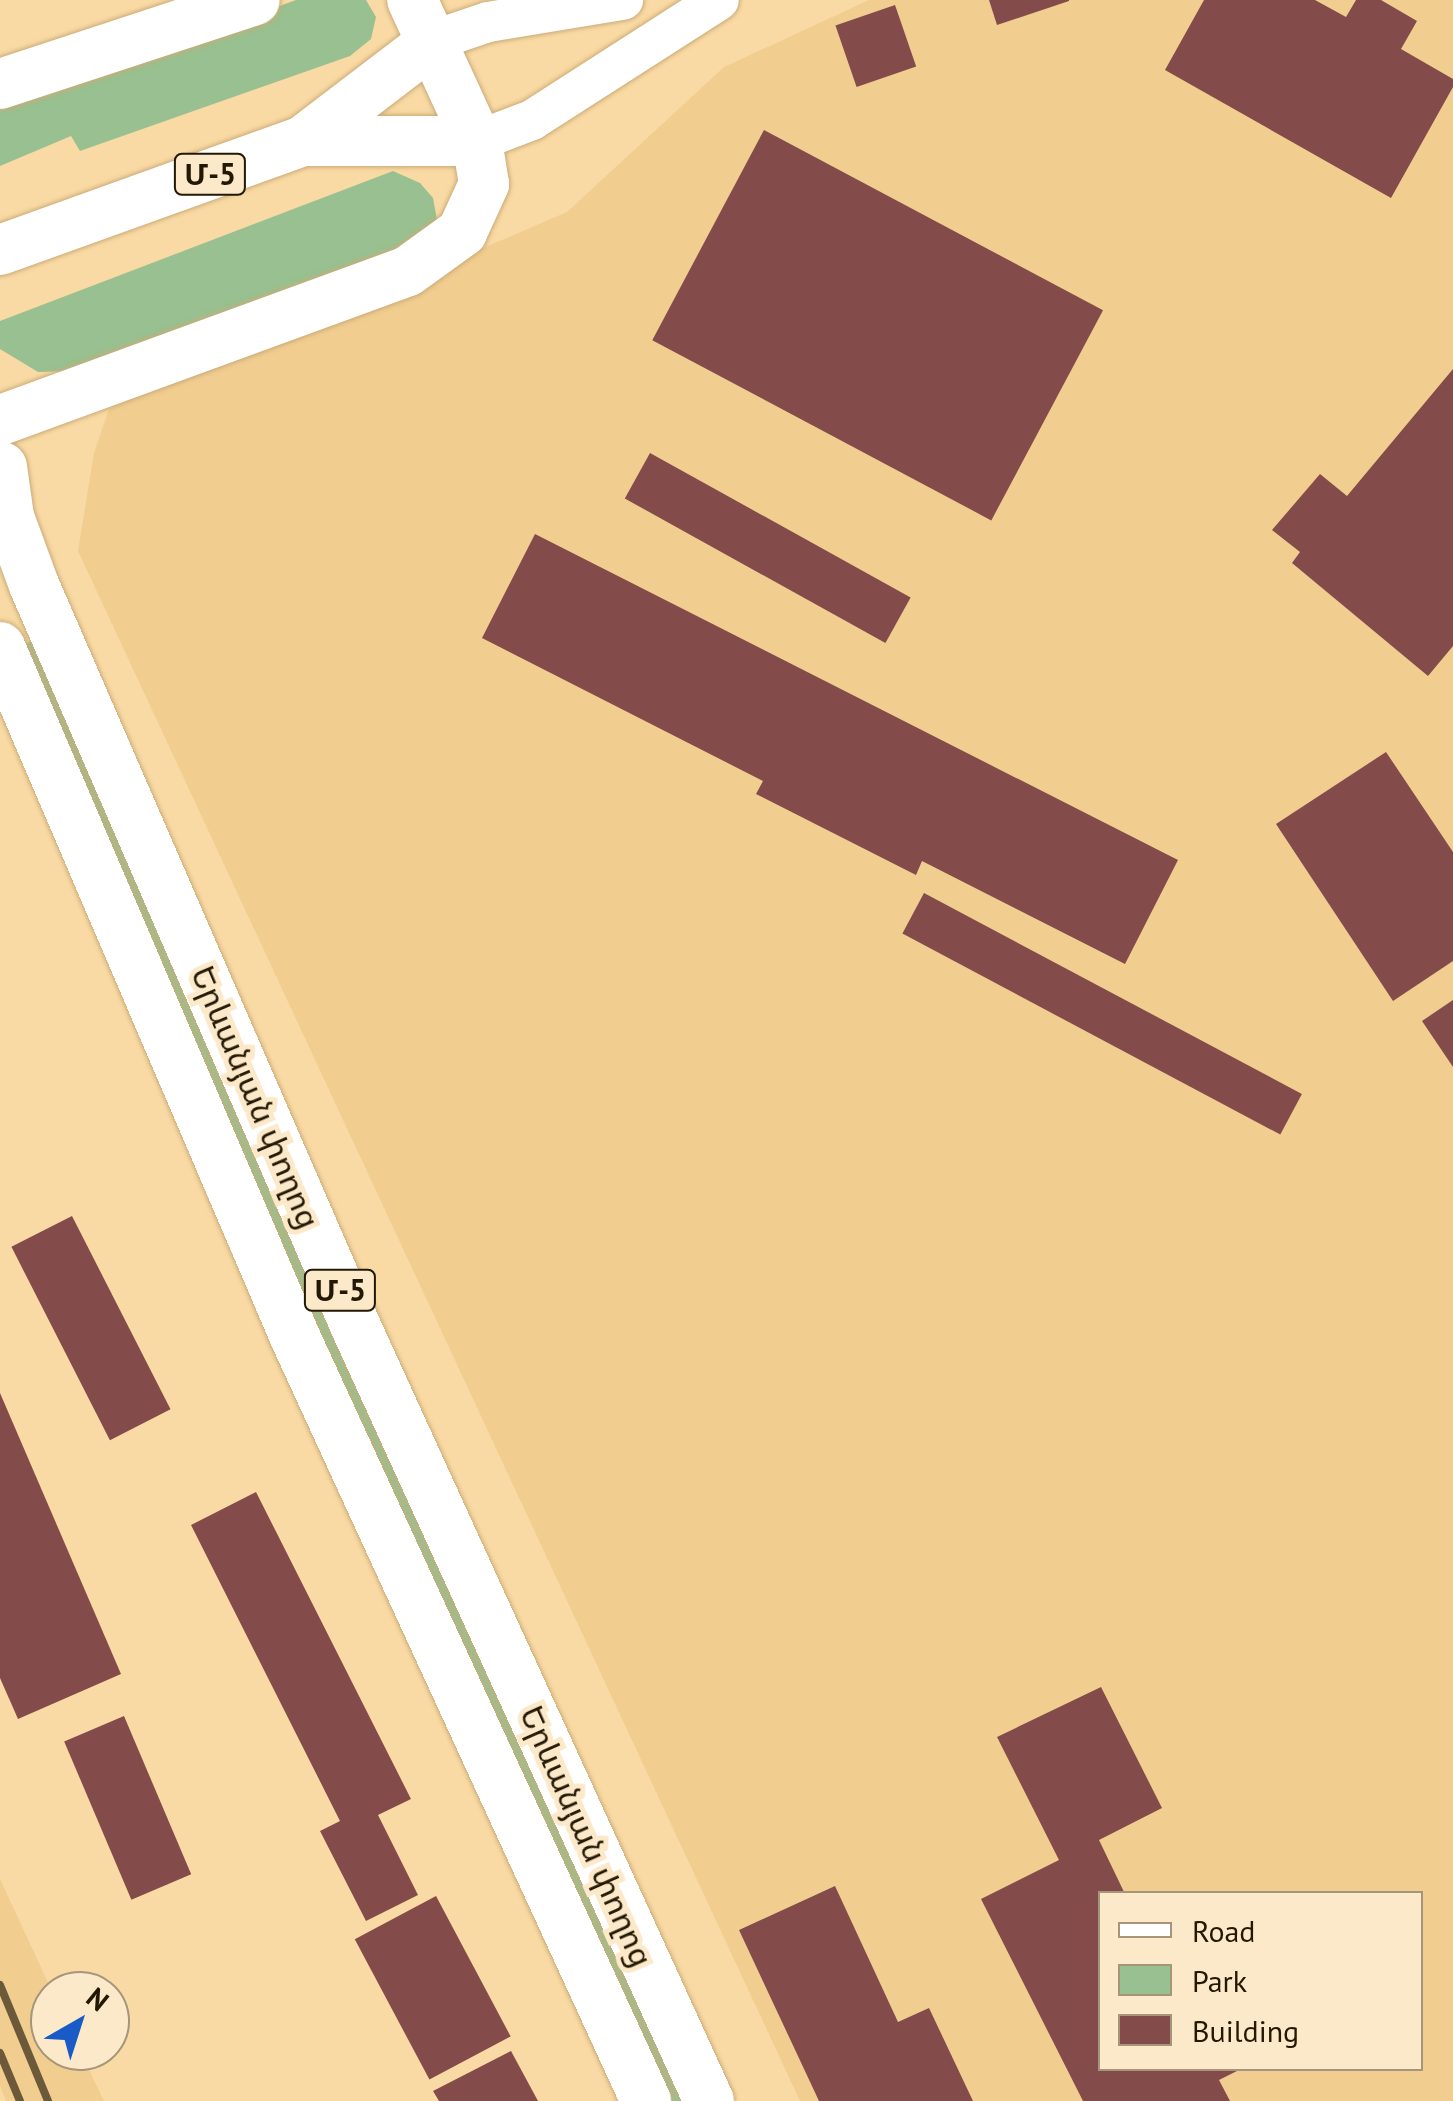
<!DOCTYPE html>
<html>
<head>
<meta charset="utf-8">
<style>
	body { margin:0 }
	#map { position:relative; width:1453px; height:2101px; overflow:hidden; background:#fadaa4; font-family:"PT Sans","Noto Sans Armenian",sans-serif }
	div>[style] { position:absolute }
	.built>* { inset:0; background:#f1cd90 }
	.green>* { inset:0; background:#98c090 }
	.building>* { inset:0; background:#844b4b; transform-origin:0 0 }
	.roads { filter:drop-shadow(0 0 2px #caab77) drop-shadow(0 0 2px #caab77) }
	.secondary>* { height:40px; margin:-20px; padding:0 20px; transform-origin:20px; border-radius:20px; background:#fff }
	.highway>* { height:50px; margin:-25px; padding:0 25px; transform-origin:25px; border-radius:25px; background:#fff }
	.rail>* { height:8px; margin:-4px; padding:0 4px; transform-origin:4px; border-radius:4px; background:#6b5939 }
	span { translate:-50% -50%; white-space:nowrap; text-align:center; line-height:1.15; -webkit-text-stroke:10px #fce9c9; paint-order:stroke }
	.shield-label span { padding:2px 8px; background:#fce9c9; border:2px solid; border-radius:8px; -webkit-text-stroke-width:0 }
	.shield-label { font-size:30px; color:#231803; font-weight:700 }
	.street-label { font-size:32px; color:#231803 }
	.legend { position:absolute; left:1098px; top:1891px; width:325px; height:180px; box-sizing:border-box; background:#fce9c9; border:2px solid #a5957a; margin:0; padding:12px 18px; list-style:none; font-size:30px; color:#231803 }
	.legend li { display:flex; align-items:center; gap:20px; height:50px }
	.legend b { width:50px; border:2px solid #a5957a }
	.north { position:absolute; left:30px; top:1971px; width:100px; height:100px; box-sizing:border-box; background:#fce9c9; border:2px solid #a5957a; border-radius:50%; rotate:39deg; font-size:28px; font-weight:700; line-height:40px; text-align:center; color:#231803 }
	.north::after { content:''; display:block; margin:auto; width:35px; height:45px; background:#185bc6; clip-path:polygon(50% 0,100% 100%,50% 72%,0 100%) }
</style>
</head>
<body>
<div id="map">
	<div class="built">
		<i style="clip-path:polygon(evenodd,869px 0,1453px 0,1453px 2101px,800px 2101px,78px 551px,94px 453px,109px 409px,567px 212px,724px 67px,869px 0,1100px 1894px,1420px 1894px,1420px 2068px,1100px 2068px,1100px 1894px)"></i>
		<i style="clip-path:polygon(0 1879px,52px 1991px,50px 2051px,80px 2051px,104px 2101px,6px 2101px,0 2086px)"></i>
	</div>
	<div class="green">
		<i style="clip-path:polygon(296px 0,366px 0,376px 17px,371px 39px,350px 56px,80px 151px,71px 136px,0 166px,0 107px)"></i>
		<i style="clip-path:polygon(393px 171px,420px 183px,433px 198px,437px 220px,405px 252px,75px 371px,38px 372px,0 349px,0 321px)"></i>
		<i style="clip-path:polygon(32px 641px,686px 2101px,665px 2101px,11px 650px)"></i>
	</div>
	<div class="building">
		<i style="clip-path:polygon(989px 0,1069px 0,1069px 1px,997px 25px)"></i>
		<i style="clip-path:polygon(1204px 0,1315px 0,1346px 17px,1356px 0,1381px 0,1417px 21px,1401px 49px,1453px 79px,1453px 87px,1391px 198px,1165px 70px)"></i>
		<i style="left:895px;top:5px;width:65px;height:63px;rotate:71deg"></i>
		<i style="left:764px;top:130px;width:384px;height:238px;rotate:28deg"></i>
		<i style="clip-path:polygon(1453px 369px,1453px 646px,1428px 676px,1292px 563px,1300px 552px,1272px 530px,1320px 474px,1347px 496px)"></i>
		<i style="left:650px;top:453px;width:298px;height:52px;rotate:29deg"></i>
		<i style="clip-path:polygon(535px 534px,1178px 860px,1125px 964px,922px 861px,916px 875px,756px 794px,763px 781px,482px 638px)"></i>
		<i style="clip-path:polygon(1386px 752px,1453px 852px,1453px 961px,1393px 1001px,1276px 824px)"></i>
		<i style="left:924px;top:893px;width:428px;height:46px;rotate:28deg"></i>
		<i style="clip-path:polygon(1453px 1000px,1453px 1067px,1422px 1021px)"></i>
		<i style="left:72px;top:1216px;width:217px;height:68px;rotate:63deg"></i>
		<i style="clip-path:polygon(0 1393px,121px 1674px,18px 1719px,0 1678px)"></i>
		<i style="clip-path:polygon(256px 1492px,411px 1799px,378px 1815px,418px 1895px,366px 1921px,320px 1831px,340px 1821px,191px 1525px)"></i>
		<i style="clip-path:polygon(1101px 1687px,1162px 1808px,1099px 1840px,1125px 1894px,1100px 1894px,1100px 2068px,1243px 2068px,1219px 2080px,1230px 2101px,1083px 2101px,981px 1899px,1059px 1860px,997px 1737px)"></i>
		<i style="left:124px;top:1716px;width:172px;height:65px;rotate:67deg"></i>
		<i style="clip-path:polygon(835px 1886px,898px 2022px,929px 2008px,973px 2101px,819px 2101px,739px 1930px)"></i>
		<i style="left:436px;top:1896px;width:159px;height:92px;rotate:62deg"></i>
		<i style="clip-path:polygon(511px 2051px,538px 2101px,439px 2101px,433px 2091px)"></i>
	</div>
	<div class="roads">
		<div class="secondary">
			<i style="left:435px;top:40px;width:56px;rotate:-18.8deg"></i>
			<i style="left:488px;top:22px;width:137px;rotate:-9.3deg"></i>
			<i style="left:477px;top:141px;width:59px;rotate:-20.9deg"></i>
			<i style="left:532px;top:120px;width:222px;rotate:-32.7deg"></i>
		</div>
		<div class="highway">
			<i style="left:0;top:84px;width:268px;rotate:-18.2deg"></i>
			<i style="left:303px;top:141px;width:174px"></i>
			<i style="left:0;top:250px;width:322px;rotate:-19.8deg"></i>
			<i style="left:303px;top:141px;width:166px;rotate:-37.4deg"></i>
			<i style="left:1px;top:420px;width:433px;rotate:-20.1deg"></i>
			<i style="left:408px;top:271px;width:67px;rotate:-35.8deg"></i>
			<i style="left:462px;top:232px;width:53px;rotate:-65.4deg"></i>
			<i style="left:484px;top:184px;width:44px;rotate:-99.2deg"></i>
			<i style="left:477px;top:141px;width:155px;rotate:-114.7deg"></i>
			<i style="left:2px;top:467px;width:50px;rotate:82deg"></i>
			<i style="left:9px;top:517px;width:72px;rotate:69.8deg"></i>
			<i style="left:34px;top:585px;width:807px;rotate:66.55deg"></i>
			<i style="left:355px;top:1325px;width:853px;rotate:65.48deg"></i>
			<i style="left:0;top:647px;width:750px;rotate:66.85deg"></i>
			<i style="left:295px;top:1337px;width:841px;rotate:65.32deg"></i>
		</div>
	</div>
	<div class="rail">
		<i style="left:0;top:1985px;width:126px;rotate:67.5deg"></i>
		<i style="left:0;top:2053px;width:52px;rotate:67.4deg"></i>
	</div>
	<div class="shield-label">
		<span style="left:210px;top:174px">Մ-5</span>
		<span style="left:340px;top:1290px">Մ-5</span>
	</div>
	<div class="street-label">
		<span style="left:256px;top:1097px;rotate:67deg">Երևանյան փողոց</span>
		<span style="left:587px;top:1836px;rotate:66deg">Երևանյան փողոց</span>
	</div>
	<ul class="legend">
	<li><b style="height:12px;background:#fff"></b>Road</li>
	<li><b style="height:28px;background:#98c090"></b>Park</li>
	<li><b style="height:28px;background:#844b4b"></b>Building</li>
	</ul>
	<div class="north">N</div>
</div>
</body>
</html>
